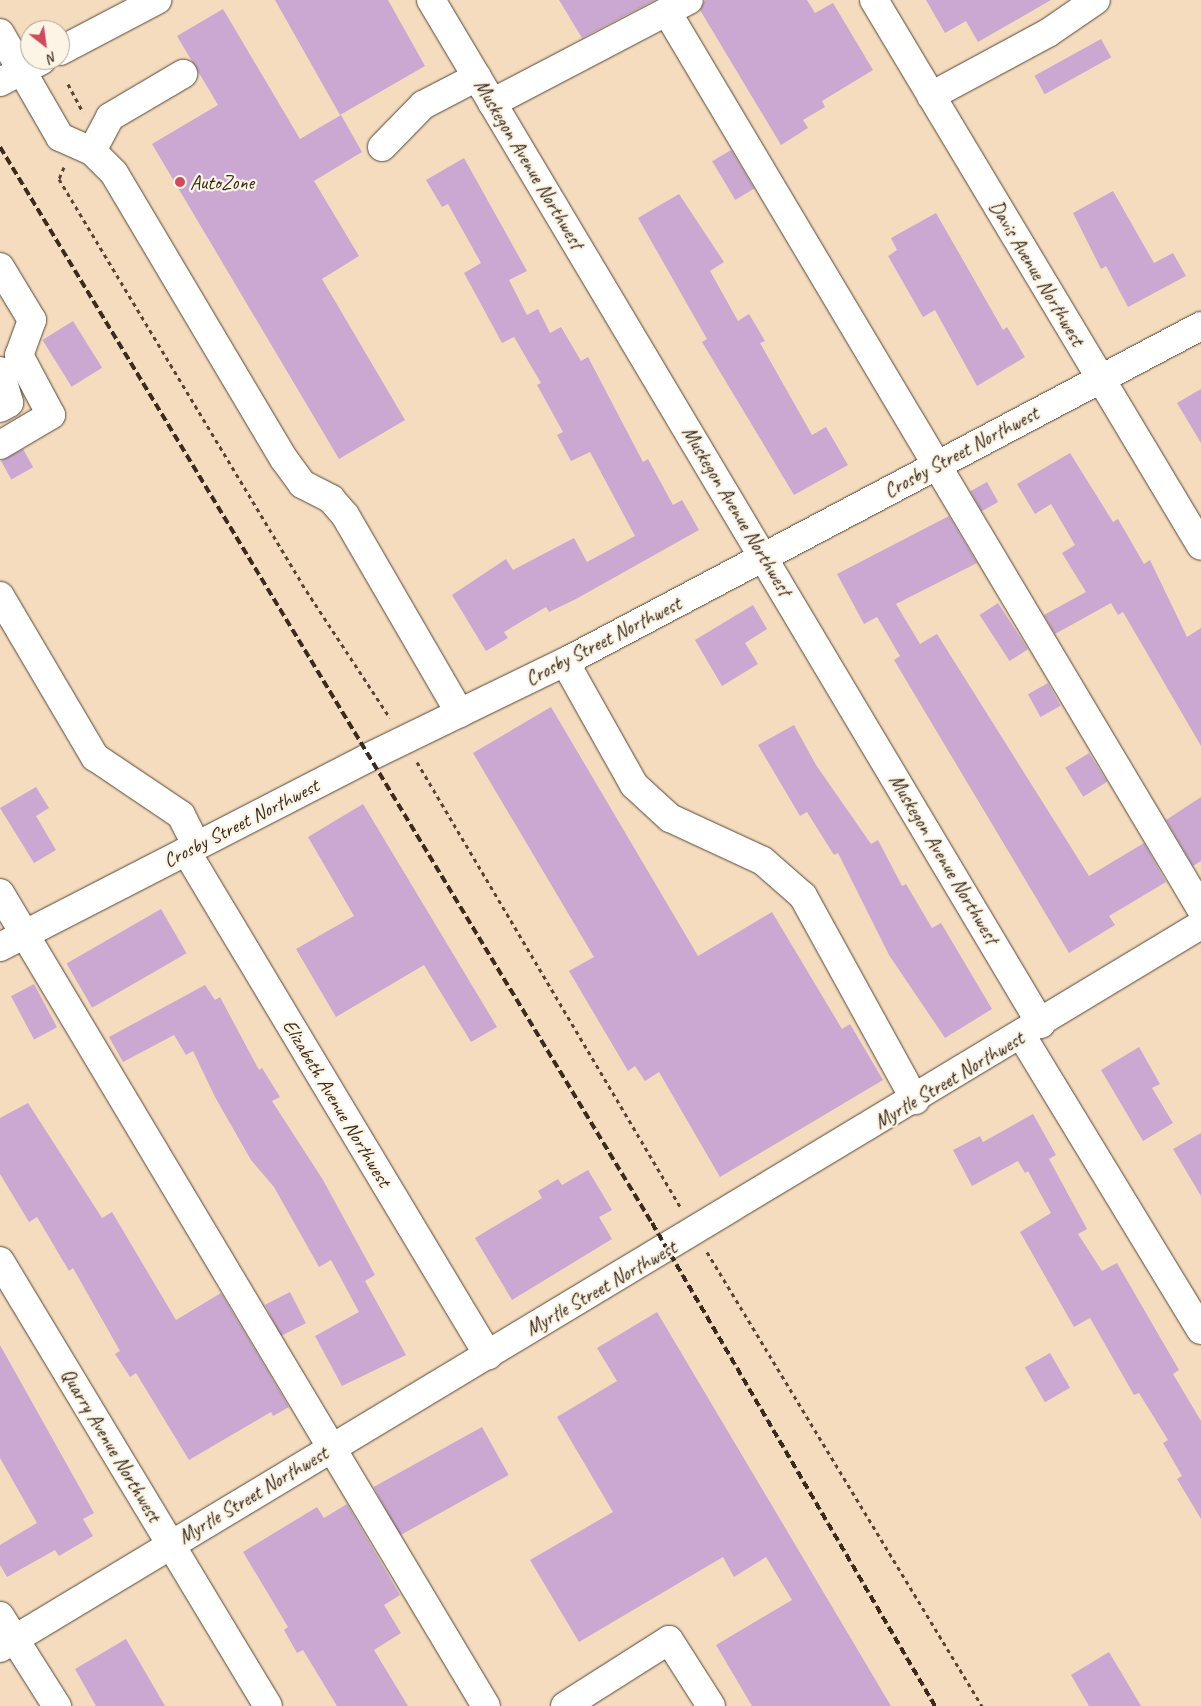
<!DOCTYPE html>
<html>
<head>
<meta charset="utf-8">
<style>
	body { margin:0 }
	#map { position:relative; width:1201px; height:1706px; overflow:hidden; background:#f5dcbf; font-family:Caveat,sans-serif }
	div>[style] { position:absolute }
	.building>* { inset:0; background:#caa8d2; transform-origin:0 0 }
	.path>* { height:3px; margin-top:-1.5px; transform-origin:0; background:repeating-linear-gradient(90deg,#574536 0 4px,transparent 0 8px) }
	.roads { filter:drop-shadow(0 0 1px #574536) drop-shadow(0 0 1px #574536) }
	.minor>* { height:28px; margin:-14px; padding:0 14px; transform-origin:14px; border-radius:14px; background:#fff }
	.major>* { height:28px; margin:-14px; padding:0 14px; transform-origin:14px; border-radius:14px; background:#fff }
	.rail>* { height:4px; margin-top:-2px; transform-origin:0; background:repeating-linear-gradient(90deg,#3b2a1e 0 8px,transparent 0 12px) }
	.dots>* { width:14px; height:14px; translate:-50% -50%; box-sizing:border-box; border:2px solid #fcf5e5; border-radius:50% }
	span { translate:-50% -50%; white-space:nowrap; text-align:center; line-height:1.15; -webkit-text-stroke:4.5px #fcf5e5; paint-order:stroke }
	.street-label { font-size:20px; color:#3b2a1e }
	.poi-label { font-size:20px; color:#3b2a1e }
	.left { translate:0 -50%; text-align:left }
	.north { position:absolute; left:20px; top:20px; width:50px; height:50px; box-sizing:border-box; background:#fcf5e5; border:1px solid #afa495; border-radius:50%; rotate:150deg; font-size:14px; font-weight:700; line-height:20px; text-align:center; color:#3b2a1e }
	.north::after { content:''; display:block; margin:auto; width:18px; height:22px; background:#d1495b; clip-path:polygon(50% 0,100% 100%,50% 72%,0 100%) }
</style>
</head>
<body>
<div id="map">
	<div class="building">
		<i style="clip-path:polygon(275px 0,388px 0,425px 66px,340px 115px)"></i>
		<i style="clip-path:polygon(559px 0,655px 0,582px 38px)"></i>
		<i style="clip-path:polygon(705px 0,807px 0,815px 13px,833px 3px,873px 70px,822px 101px,825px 107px,803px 120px,808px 128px,781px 145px,700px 10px)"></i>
		<i style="clip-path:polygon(926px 0,1051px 0,978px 42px,966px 21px,945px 33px)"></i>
		<i style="clip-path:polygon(223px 9px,300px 139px,341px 115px,362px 152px,314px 181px,359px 256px,322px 279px,405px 420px,339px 459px,152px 144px,218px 105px,177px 36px)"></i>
		<i style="left:1101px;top:39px;width:21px;height:76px;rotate:61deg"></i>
		<i style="left:731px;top:150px;width:45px;height:22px;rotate:59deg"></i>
		<i style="clip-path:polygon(464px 158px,527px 271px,509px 280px,527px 315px,538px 309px,550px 333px,561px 327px,581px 361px,588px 357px,643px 462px,648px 459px,673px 505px,682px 500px,699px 530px,576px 599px,549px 612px,546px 607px,504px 632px,508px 638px,486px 651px,452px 595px,506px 559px,513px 570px,574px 538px,587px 562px,635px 536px,590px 452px,571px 461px,557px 435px,563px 432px,537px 385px,541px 383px,514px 337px,502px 343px,464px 273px,481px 263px,448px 204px,442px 207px,426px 180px)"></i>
		<i style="clip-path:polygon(1113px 191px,1154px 263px,1173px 253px,1186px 276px,1128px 307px,1106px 266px,1101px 269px,1073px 213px)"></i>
		<i style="clip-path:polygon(679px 194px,724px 262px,710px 271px,738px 321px,749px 314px,765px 341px,760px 343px,812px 435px,826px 427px,848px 465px,794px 495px,702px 342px,707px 339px,638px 218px)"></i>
		<i style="clip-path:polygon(936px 213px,1003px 330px,1007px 327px,1025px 357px,977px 386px,935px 310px,923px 317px,888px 256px,897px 250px,891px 238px)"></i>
		<i style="left:73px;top:321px;width:55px;height:36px;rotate:58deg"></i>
		<i style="clip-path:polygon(1201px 389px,1201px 443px,1177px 403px)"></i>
		<i style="left:23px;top:449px;width:21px;height:25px;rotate:61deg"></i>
		<i style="clip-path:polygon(1070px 453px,1113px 522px,1118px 519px,1144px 564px,1150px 560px,1187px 637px,1201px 628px,1201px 746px,1123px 612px,1118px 615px,1111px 603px,1055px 634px,1044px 615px,1086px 592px,1062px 553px,1075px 545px,1051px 504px,1035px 514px,1017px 484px)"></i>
		<i style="left:987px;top:482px;width:23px;height:19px;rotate:61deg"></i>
		<i style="clip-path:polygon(949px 516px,977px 563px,896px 604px,920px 644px,937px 634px,1089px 876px,1144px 843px,1166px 882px,1109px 916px,1115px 925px,1069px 953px,894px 660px,900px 656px,877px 617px,864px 624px,837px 574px)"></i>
		<i style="left:998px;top:603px;width:55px;height:22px;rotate:57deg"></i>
		<i style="clip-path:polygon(753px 605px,767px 629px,745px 643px,758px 664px,722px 686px,695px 640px)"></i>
		<i style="left:1048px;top:683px;width:26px;height:23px;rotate:61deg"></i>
		<i style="clip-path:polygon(551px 707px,698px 956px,772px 912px,842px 1029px,850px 1024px,883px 1080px,720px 1177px,659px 1072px,645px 1081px,635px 1066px,628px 1071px,569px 971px,594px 957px,473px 753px)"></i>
		<i style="clip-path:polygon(794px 725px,816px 765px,871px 844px,878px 840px,902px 886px,906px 884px,932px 928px,941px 923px,992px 1009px,945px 1038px,889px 955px,838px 853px,834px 855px,807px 812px,800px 816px,758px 745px)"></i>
		<i style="left:1089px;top:753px;width:34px;height:28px;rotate:58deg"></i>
		<i style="clip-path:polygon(36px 787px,49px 808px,36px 816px,56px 850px,34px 863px,0 808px)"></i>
		<i style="clip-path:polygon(1201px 797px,1201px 861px,1193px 866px,1166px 820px)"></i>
		<i style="clip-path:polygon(363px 804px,497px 1027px,471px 1042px,424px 965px,336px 1017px,296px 949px,354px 916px,308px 837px)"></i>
		<i style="left:161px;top:909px;width:51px;height:109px;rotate:60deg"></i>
		<i style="left:34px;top:984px;width:49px;height:26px;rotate:62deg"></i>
		<i style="clip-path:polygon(205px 985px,215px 1000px,220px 997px,259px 1070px,262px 1068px,280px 1097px,272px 1101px,323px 1180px,375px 1275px,365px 1281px,406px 1355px,342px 1386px,315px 1336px,359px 1312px,331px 1260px,319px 1267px,274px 1187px,251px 1160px,215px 1097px,193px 1051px,186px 1055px,174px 1035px,123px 1062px,109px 1037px)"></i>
		<i style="clip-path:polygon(1139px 1047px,1160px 1084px,1152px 1088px,1173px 1123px,1143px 1141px,1101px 1070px)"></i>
		<i style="clip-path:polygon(28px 1103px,102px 1218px,112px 1212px,176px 1320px,221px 1293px,289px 1407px,273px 1416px,271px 1412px,189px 1460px,136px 1373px,130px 1377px,115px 1354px,120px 1351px,73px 1268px,69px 1271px,37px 1217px,29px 1222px,0 1174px,0 1118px)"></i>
		<i style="clip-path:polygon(1033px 1114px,1056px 1155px,1049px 1159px,1087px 1229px,1078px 1234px,1102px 1271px,1117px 1263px,1179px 1370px,1173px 1374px,1201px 1421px,1201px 1519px,1177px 1479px,1182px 1476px,1163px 1443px,1168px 1440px,1139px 1393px,1134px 1395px,1090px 1318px,1074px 1327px,1020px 1232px,1051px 1213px,1028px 1171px,1025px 1173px,1018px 1161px,972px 1186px,953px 1150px,980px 1136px,983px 1142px)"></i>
		<i style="clip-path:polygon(1201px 1133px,1201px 1196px,1173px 1149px)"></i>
		<i style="clip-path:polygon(588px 1170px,612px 1210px,599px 1217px,612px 1239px,512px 1300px,475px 1238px,542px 1198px,538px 1191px,558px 1179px,562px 1185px)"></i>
		<i style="left:290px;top:1292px;width:35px;height:28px;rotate:63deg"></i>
		<i style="clip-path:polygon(657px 1312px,891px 1706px,752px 1706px,716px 1645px,792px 1600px,766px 1557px,734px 1577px,723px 1557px,579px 1642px,530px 1560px,613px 1512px,557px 1417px,617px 1381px,597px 1348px)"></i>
		<i style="clip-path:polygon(0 1345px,94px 1513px,83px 1519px,93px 1536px,59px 1556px,55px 1550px,7px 1577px,0 1565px,0 1545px,37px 1523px,0 1458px)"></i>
		<i style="left:1050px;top:1353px;width:40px;height:29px;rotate:60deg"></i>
		<i style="left:482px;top:1427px;width:55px;height:124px;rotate:61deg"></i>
		<i style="clip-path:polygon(347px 1504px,400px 1595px,384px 1605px,401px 1633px,374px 1650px,408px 1706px,337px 1706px,303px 1650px,297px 1653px,284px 1630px,288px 1627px,243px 1552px,317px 1507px,324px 1518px)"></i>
		<i style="clip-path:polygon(126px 1639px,165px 1706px,96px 1706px,75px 1669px)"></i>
		<i style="clip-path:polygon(1109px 1652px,1141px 1706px,1089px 1706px,1071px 1675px)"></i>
	</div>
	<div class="path">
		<i style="left:68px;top:84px;width:32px;rotate:62deg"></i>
		<i style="left:64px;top:167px;width:13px;rotate:113deg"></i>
		<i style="left:59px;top:179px;width:472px;rotate:59deg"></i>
		<i style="left:302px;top:584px;width:160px;rotate:56.7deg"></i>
		<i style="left:417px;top:762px;width:518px;rotate:59.38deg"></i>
		<i style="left:707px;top:1252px;width:531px;rotate:58.8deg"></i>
	</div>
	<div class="roads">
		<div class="minor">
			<i style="left:431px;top:0;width:1192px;rotate:59.22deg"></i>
			<i style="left:874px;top:0;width:636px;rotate:59.08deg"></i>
			<i style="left:667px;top:12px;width:1044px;rotate:59.23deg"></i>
			<i style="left:0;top:33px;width:120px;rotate:60deg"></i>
			<i style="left:60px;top:137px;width:35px;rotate:24deg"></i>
			<i style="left:92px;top:151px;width:31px;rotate:45deg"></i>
			<i style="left:114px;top:173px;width:333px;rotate:59.3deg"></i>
			<i style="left:284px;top:459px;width:31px;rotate:54deg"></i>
			<i style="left:302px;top:484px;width:33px;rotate:27deg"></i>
			<i style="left:331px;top:499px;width:21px;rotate:49deg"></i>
			<i style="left:345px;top:515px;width:229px;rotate:59.9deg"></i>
			<i style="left:931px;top:96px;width:133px;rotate:-28.3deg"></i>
			<i style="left:1048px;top:33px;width:58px;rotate:-34.5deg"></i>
			<i style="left:492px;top:103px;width:222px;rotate:-27.6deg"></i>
			<i style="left:382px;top:147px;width:59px;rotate:-45.7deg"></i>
			<i style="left:423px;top:105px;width:61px;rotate:-27.4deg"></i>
			<i style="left:92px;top:151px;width:38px;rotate:-62deg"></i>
			<i style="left:110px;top:117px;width:85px;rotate:-30.5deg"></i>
			<i style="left:0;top:267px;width:62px;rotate:58.9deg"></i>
			<i style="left:32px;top:320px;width:37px;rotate:110deg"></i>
			<i style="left:19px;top:355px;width:68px;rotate:61.9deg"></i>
			<i style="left:51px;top:415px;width:59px;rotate:149.5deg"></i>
			<i style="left:0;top:371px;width:33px;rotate:74deg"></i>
			<i style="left:9px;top:403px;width:10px;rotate:151deg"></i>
			<i style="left:0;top:596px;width:187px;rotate:59.5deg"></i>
			<i style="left:95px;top:757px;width:104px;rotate:34deg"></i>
			<i style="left:181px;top:815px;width:34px;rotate:63deg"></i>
			<i style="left:565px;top:662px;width:141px;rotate:60.7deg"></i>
			<i style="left:634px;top:785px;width:49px;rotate:42.5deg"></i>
			<i style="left:670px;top:818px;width:102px;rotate:24.8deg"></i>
			<i style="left:763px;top:861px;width:53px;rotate:41.2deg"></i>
			<i style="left:803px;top:896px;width:233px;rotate:61.2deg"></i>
			<i style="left:186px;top:851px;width:588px;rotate:59.07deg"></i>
			<i style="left:0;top:893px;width:947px;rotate:59.13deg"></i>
			<i style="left:0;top:947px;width:415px;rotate:-27.2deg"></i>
			<i style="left:369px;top:757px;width:218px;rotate:-25.9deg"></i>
			<i style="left:565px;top:662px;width:719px;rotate:-27.85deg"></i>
			<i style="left:1022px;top:1036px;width:344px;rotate:58.7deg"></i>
			<i style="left:0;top:1261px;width:519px;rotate:58.94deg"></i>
			<i style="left:0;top:1616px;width:107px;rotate:57.7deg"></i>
			<i style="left:0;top:1648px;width:1402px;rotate:-31.05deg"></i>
			<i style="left:565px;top:1706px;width:123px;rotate:-32.4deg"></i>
			<i style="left:669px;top:1640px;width:78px;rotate:57.5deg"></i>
		</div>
		<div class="major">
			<i style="left:60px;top:51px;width:110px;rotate:-27.7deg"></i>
			<i style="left:0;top:82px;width:47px;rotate:-27.6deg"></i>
		</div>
	</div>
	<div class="rail">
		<i style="left:0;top:147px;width:1258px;rotate:58.79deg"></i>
		<i style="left:652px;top:1223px;width:560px;rotate:59.63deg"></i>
	</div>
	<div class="dots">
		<i style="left:180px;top:182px;background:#d1495b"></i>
	</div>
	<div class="street-label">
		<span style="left:529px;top:164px;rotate:59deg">Muskegon Avenue Northwest</span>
		<span style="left:1037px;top:273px;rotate:59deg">Davis Avenue Northwest</span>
		<span style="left:961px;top:452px;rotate:-28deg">Crosby Street Northwest</span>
		<span style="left:737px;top:511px;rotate:59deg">Muskegon Avenue Northwest</span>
		<span style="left:603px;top:641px;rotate:-27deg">Crosby Street Northwest</span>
		<span style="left:241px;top:823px;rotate:-27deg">Crosby Street Northwest</span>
		<span style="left:944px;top:859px;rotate:59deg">Muskegon Avenue Northwest</span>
		<span style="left:949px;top:1080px;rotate:-31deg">Myrtle Street Northwest</span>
		<span style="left:337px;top:1103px;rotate:59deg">Elizabeth Avenue Northwest</span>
		<span style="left:601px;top:1288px;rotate:-30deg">Myrtle Street Northwest</span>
		<span style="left:111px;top:1445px;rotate:59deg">Quarry Avenue Northwest</span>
		<span style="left:253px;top:1495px;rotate:-31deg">Myrtle Street Northwest</span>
	</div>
	<div class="poi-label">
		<span class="left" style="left:190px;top:182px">AutoZone</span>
	</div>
	<div class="north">N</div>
</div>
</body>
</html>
